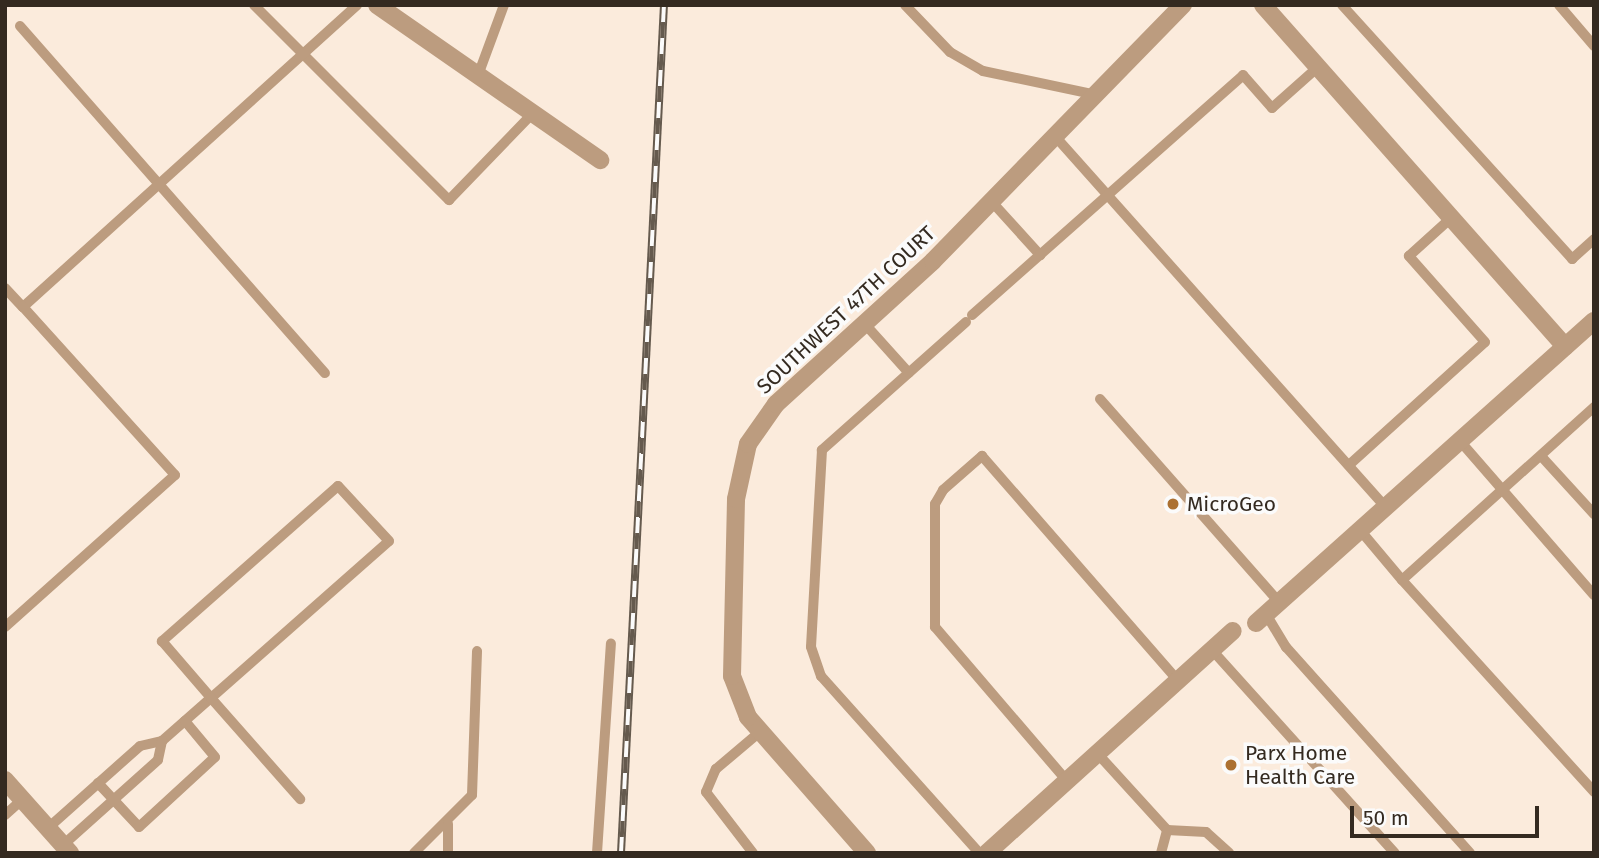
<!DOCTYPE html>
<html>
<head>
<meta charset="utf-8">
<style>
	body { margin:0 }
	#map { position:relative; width:1599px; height:858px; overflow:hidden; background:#fbebdc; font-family:"Fira Sans",sans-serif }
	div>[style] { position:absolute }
	.path>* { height:4.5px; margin-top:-2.25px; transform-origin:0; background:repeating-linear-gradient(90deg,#93867a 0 7px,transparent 0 10.5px) }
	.lane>* { height:10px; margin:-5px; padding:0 5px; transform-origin:5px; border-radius:5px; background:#bc9c7f }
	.street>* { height:18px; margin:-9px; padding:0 9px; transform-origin:9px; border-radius:9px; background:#bc9c7f }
	.rail>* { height:8px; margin-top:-4px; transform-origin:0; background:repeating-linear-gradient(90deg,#fbfbfb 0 16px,#655a4e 0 32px); box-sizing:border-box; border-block:2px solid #655a4e }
	.dots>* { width:19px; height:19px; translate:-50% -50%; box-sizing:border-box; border:4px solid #fbfbfb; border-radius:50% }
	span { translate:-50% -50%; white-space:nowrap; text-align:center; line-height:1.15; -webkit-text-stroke:7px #fbfbfb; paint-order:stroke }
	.street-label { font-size:21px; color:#342a20 }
	.poi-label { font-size:21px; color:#342a20 }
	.left { translate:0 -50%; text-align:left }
	.frame { position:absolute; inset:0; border:7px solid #342a20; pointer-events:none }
	.scale { position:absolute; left:1350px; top:806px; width:189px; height:32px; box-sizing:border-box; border:4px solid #342a20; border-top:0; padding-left:9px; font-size:21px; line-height:24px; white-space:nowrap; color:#342a20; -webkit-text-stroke:5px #fbfbfb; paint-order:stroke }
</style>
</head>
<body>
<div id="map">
	<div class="path">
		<i style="left:162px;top:852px;width:1px;rotate:45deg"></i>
	</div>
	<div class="lane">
		<i style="left:254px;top:5px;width:276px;rotate:45deg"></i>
		<i style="left:449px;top:200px;width:118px;rotate:-46deg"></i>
		<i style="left:905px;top:5px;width:65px;rotate:46.2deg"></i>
		<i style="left:950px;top:52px;width:38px;rotate:30deg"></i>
		<i style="left:983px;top:71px;width:111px;rotate:11.9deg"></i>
		<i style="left:1342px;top:5px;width:343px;rotate:47.8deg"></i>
		<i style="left:1572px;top:259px;width:30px;rotate:-42deg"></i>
		<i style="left:1559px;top:5px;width:54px;rotate:49.5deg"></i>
		<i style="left:20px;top:26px;width:462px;rotate:48.7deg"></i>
		<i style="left:477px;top:78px;width:78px;rotate:-69.7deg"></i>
		<i style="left:1054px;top:135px;width:499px;rotate:48.3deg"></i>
		<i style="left:992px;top:202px;width:72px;rotate:47.8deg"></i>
		<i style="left:5px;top:288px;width:26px;rotate:47deg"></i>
		<i style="left:23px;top:307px;width:450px;rotate:-42.1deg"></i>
		<i style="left:972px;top:315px;width:362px;rotate:-41.5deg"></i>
		<i style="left:1243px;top:75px;width:44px;rotate:48.7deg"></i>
		<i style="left:1272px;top:108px;width:62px;rotate:-41.7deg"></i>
		<i style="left:966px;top:322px;width:193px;rotate:138.4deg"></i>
		<i style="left:822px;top:450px;width:197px;rotate:93.2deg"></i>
		<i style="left:811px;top:647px;width:31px;rotate:71deg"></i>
		<i style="left:821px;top:676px;width:237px;rotate:48.2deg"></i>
		<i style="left:864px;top:323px;width:67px;rotate:48deg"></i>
		<i style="left:1100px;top:399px;width:271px;rotate:48.6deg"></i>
		<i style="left:1460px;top:441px;width:204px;rotate:49deg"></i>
		<i style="left:1541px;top:456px;width:79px;rotate:47.6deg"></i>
		<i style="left:1349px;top:465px;width:183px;rotate:-42.1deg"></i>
		<i style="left:1485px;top:342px;width:115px;rotate:-131.5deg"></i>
		<i style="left:1409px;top:256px;width:57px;rotate:-42.1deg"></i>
		<i style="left:1360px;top:530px;width:65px;rotate:50deg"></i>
		<i style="left:1402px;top:580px;width:258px;rotate:-42deg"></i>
		<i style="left:1402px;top:580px;width:286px;rotate:47.8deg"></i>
		<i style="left:1266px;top:614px;width:39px;rotate:59deg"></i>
		<i style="left:1286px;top:647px;width:276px;rotate:48.2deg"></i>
		<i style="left:5px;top:627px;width:228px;rotate:-41.8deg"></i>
		<i style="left:175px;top:475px;width:227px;rotate:-132.1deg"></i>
		<i style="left:1212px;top:650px;width:273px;rotate:48deg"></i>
		<i style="left:162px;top:741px;width:65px;rotate:-41.3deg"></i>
		<i style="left:211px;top:698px;width:237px;rotate:-41.4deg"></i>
		<i style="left:389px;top:541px;width:75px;rotate:-132.8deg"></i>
		<i style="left:338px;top:486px;width:235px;rotate:138.6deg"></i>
		<i style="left:162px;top:641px;width:75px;rotate:49.3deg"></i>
		<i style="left:211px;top:698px;width:135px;rotate:48.6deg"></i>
		<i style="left:1097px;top:753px;width:104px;rotate:47.7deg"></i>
		<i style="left:1067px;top:781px;width:203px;rotate:-130.6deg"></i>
		<i style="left:935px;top:627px;width:123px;rotate:-90deg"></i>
		<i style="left:935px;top:504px;width:16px;rotate:-60deg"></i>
		<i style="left:943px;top:490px;width:52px;rotate:-41.1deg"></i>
		<i style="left:982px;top:456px;width:298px;rotate:48.9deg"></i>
		<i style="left:98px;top:783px;width:60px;rotate:47deg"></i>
		<i style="left:139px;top:827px;width:103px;rotate:-42.6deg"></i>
		<i style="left:215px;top:757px;width:47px;rotate:-129.8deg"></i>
		<i style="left:5px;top:815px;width:24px;rotate:-42deg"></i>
		<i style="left:48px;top:828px;width:123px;rotate:-41.7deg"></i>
		<i style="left:140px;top:746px;width:23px;rotate:-13deg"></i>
		<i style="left:162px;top:741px;width:19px;rotate:102deg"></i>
		<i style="left:158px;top:760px;width:127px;rotate:138.2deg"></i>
		<i style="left:1167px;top:830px;width:39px;rotate:3deg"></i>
		<i style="left:1206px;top:832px;width:31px;rotate:42deg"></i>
		<i style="left:414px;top:853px;width:82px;rotate:-45deg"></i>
		<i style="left:472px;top:795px;width:144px;rotate:-88deg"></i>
		<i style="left:448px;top:853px;width:29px;rotate:-90deg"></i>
		<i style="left:597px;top:853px;width:210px;rotate:-86.2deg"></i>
		<i style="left:753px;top:853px;width:77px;rotate:-127.6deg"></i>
		<i style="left:706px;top:792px;width:25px;rotate:-67deg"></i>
		<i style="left:716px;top:769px;width:59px;rotate:-40.2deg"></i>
		<i style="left:1161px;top:853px;width:24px;rotate:-75deg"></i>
	</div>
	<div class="street">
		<i style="left:377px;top:5px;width:272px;rotate:34.8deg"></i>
		<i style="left:1263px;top:5px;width:456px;rotate:48.5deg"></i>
		<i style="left:1256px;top:623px;width:453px;rotate:-41.8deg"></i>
		<i style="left:5px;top:780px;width:98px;rotate:48.3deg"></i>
		<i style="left:867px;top:853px;width:181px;rotate:-131.2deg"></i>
		<i style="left:748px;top:717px;width:44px;rotate:-111.3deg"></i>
		<i style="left:732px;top:676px;width:177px;rotate:-88.7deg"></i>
		<i style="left:736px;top:499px;width:56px;rotate:-77.7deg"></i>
		<i style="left:748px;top:444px;width:49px;rotate:-55deg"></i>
		<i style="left:776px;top:404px;width:212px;rotate:-42.3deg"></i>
		<i style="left:933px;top:261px;width:358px;rotate:-45.7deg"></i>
		<i style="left:987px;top:853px;width:331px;rotate:-42.1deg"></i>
	</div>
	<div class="rail">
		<i style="left:621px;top:853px;width:849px;rotate:-87.1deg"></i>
	</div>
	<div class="dots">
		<i style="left:1173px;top:504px;background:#ac7132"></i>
		<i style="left:1231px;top:765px;background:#ac7132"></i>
	</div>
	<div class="street-label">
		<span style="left:846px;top:310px;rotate:-43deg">SOUTHWEST 47TH COURT</span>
	</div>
	<div class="poi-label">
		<span class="left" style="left:1187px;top:504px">MicroGeo</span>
		<span class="left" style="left:1245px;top:765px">Parx Home<br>Health Care</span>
	</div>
	<div class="frame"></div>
	<div class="scale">50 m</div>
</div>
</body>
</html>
